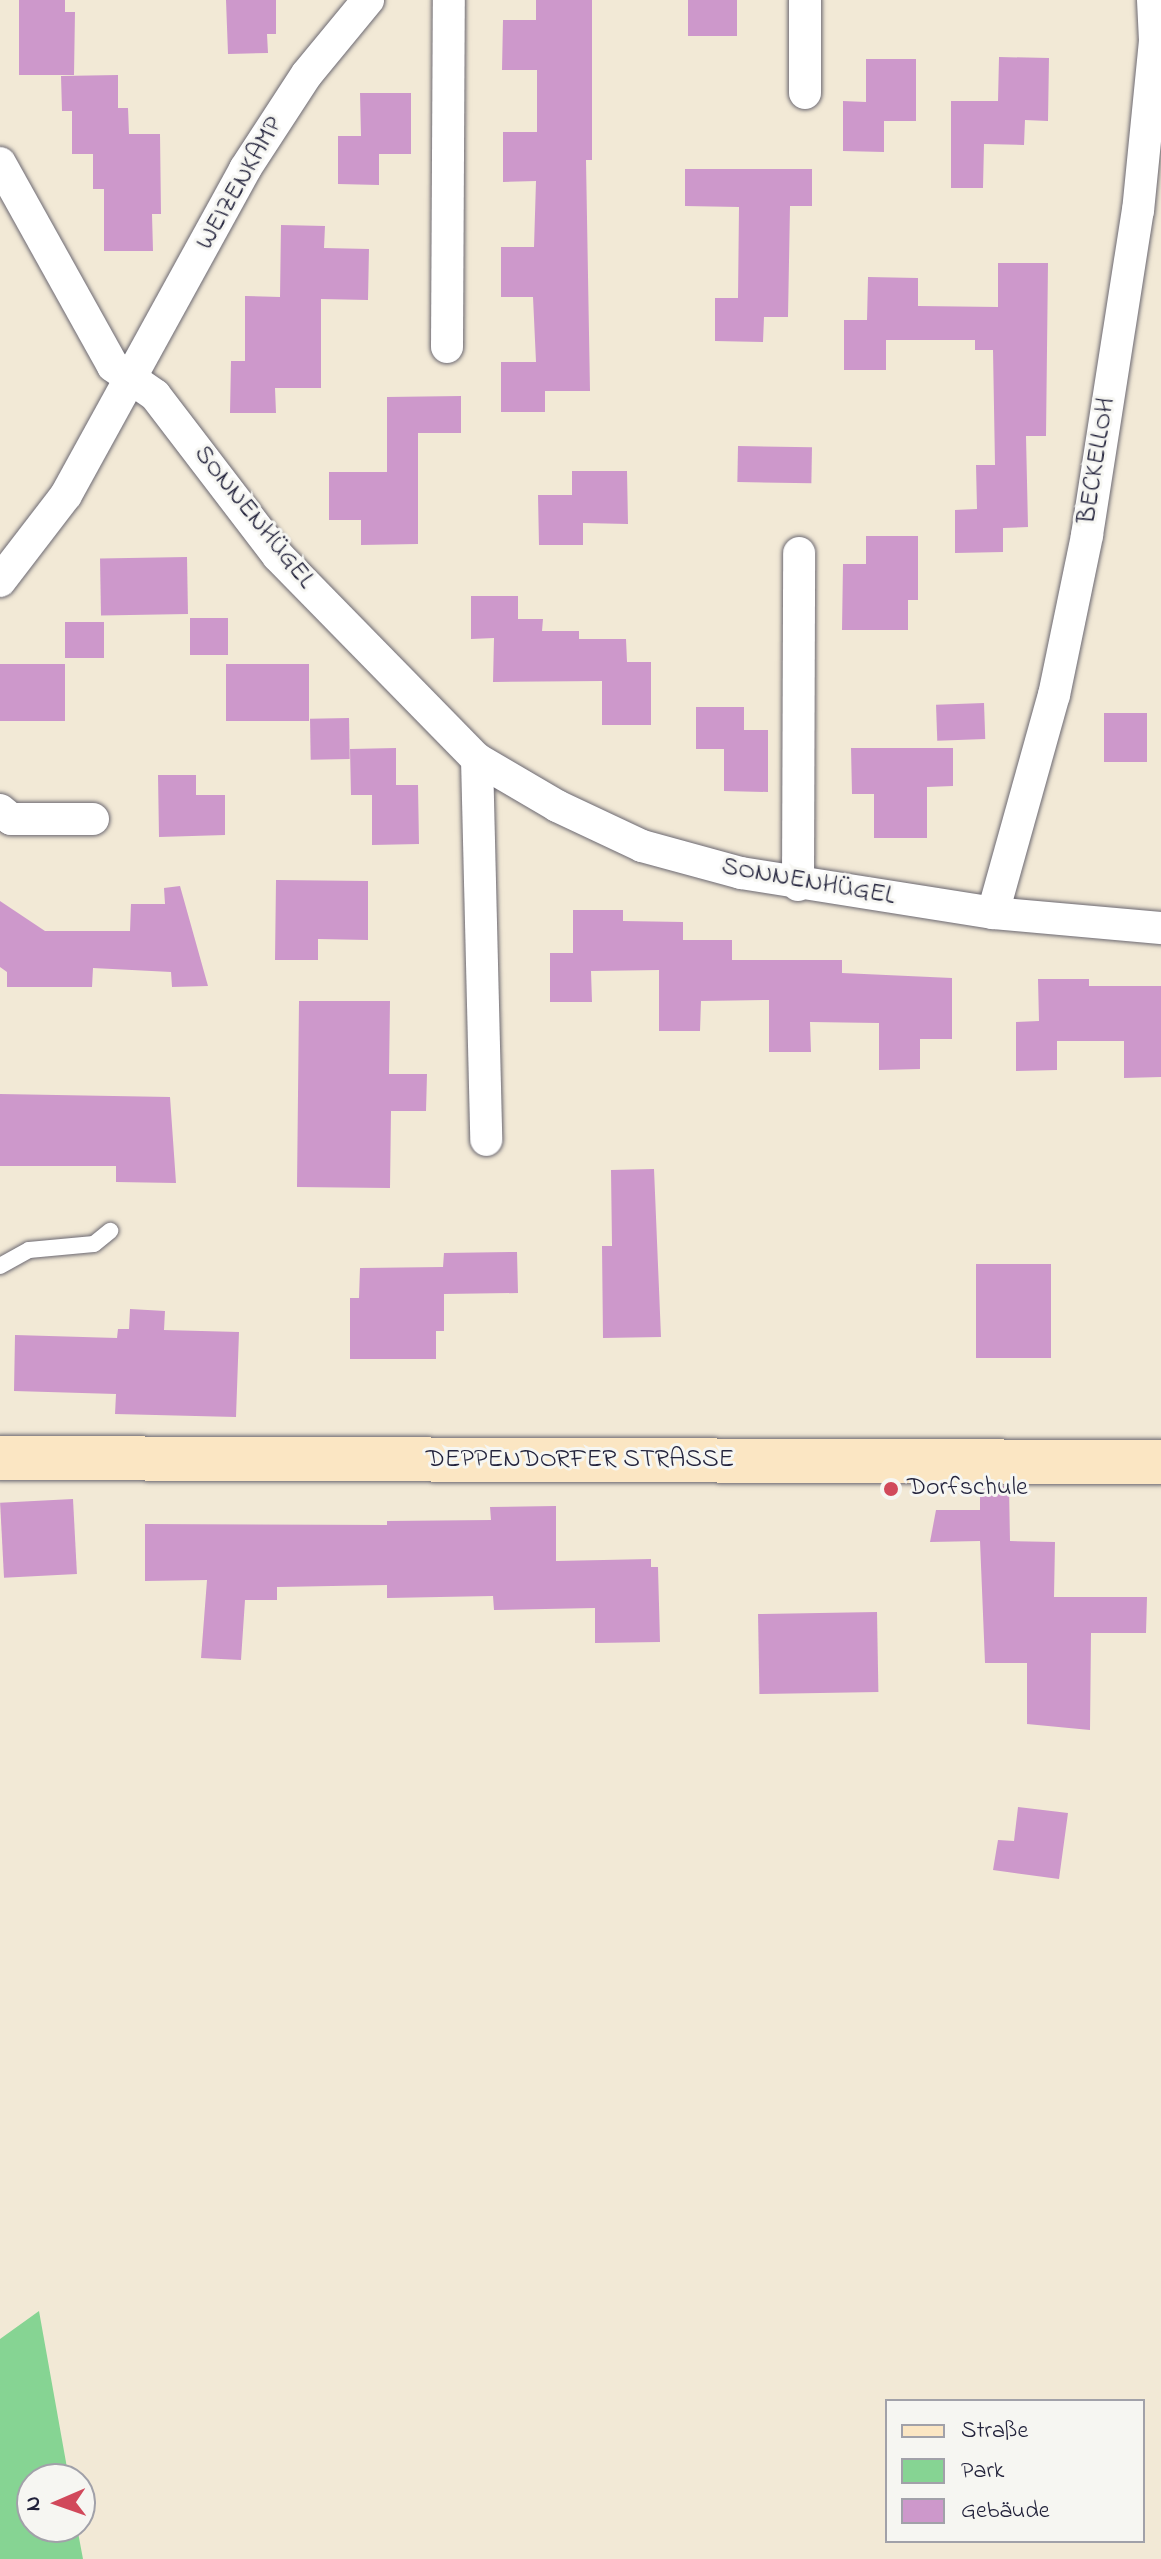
<!DOCTYPE html>
<html>
<head>
<meta charset="utf-8">
<style>
	body { margin:0 }
	#map { position:relative; width:1161px; height:2559px; overflow:hidden; background:#f2e9d6; font-family:"Indie Flower",sans-serif }
	div>[style] { position:absolute }
	.green>* { inset:0; background:#86d493 }
	.building>* { inset:0; background:#cd98cb; transform-origin:0 0 }
	.roads { filter:drop-shadow(0 0 2px #6b6871) drop-shadow(0 0 2px #6b6871) }
	.lane>* { height:16px; margin:-8px; padding:0 8px; transform-origin:8px; border-radius:8px; background:#fff }
	.street>* { height:32px; margin:-16px; padding:0 16px; transform-origin:16px; border-radius:16px; background:#fff }
	.secondary>* { height:44px; margin:-22px; padding:0 22px; transform-origin:22px; border-radius:22px; background:#fbe6c3 }
	.dots>* { width:22px; height:22px; translate:-50% -50%; box-sizing:border-box; border:4px solid #f6f6f2; border-radius:50% }
	span { translate:-50% -50%; white-space:nowrap; text-align:center; line-height:1.15; -webkit-text-stroke:6px #f6f6f2; paint-order:stroke }
	.street-label { font-size:26px; color:#22223b }
	.poi-label { font-size:26px; color:#22223b }
	.left { translate:0 -50%; text-align:left }
	.legend { position:absolute; left:885px; top:2399px; width:260px; height:144px; box-sizing:border-box; background:#f6f6f2; border:2px solid #a1a1a9; margin:0; padding:10px 14px; list-style:none; font-size:24px; color:#22223b }
	.legend li { display:flex; align-items:center; gap:16px; height:40px }
	.legend b { width:40px; border:2px solid #a1a1a9 }
	.north { position:absolute; left:16px; top:2463px; width:80px; height:80px; box-sizing:border-box; background:#f6f6f2; border:2px solid #a1a1a9; border-radius:50%; rotate:268deg; font-size:22px; font-weight:700; line-height:32px; text-align:center; color:#22223b }
	.north::after { content:''; display:block; margin:auto; width:28px; height:36px; background:#d1495b; clip-path:polygon(50% 0,100% 100%,50% 72%,0 100%) }
</style>
</head>
<body>
<div id="map">
	<div class="green">
		<i style="clip-path:polygon(39px 2311px,69px 2479px,32px 2479px,32px 2527px,77px 2527px,83px 2559px,0 2559px,0 2339px)"></i>
	</div>
	<div class="building">
		<i style="clip-path:polygon(19px 0,65px 0,65px 12px,75px 12px,74px 75px,19px 75px)"></i>
		<i style="clip-path:polygon(226px 0,276px 0,276px 34px,267px 34px,268px 53px,228px 54px)"></i>
		<i style="clip-path:polygon(536px 0,592px 0,592px 160px,586px 160px,590px 391px,545px 391px,545px 412px,501px 412px,501px 362px,536px 362px,533px 297px,501px 297px,501px 247px,534px 247px,536px 181px,503px 182px,503px 132px,537px 132px,537px 70px,502px 70px,503px 20px,536px 20px)"></i>
		<i style="left:688px;top:0;width:49px;height:36px"></i>
		<i style="clip-path:polygon(999px 57px,1049px 58px,1048px 121px,1025px 120px,1024px 145px,984px 144px,983px 188px,951px 188px,951px 101px,998px 101px)"></i>
		<i style="clip-path:polygon(866px 59px,916px 59px,916px 121px,884px 121px,884px 152px,843px 151px,843px 101px,866px 102px)"></i>
		<i style="clip-path:polygon(118px 75px,118px 108px,128px 108px,129px 134px,160px 134px,161px 214px,152px 214px,153px 251px,104px 251px,104px 189px,93px 189px,93px 154px,72px 154px,72px 111px,62px 111px,61px 76px)"></i>
		<i style="clip-path:polygon(360px 93px,411px 93px,411px 154px,379px 154px,379px 185px,338px 184px,338px 136px,361px 136px)"></i>
		<i style="clip-path:polygon(685px 169px,812px 169px,812px 206px,790px 206px,788px 317px,764px 317px,763px 342px,715px 341px,715px 298px,738px 298px,739px 207px,685px 206px)"></i>
		<i style="clip-path:polygon(281px 225px,325px 226px,324px 248px,369px 249px,368px 300px,321px 299px,321px 388px,275px 388px,276px 413px,230px 413px,231px 361px,245px 361px,245px 296px,280px 297px)"></i>
		<i style="clip-path:polygon(998px 263px,1048px 263px,1046px 436px,1026px 436px,1028px 527px,1003px 528px,1003px 552px,955px 553px,955px 510px,977px 509px,976px 465px,995px 465px,993px 350px,975px 350px,975px 340px,886px 340px,886px 370px,844px 370px,844px 320px,867px 320px,868px 277px,918px 278px,918px 306px,998px 307px)"></i>
		<i style="clip-path:polygon(461px 396px,461px 433px,418px 433px,418px 544px,361px 545px,361px 520px,329px 520px,329px 472px,387px 472px,387px 397px)"></i>
		<i style="left:738px;top:446px;width:74px;height:36px;rotate:1deg"></i>
		<i style="clip-path:polygon(572px 471px,627px 471px,628px 524px,583px 523px,583px 545px,539px 545px,538px 495px,572px 495px)"></i>
		<i style="clip-path:polygon(866px 536px,918px 536px,918px 600px,908px 600px,908px 630px,842px 630px,843px 564px,866px 564px)"></i>
		<i style="left:187px;top:557px;width:57px;height:87px;rotate:89deg"></i>
		<i style="clip-path:polygon(471px 596px,518px 596px,518px 619px,543px 619px,542px 631px,579px 631px,579px 639px,626px 639px,627px 662px,651px 662px,651px 725px,602px 725px,602px 681px,493px 682px,494px 638px,471px 639px)"></i>
		<i style="left:190px;top:618px;width:38px;height:37px"></i>
		<i style="left:104px;top:622px;width:36px;height:39px;rotate:90deg"></i>
		<i style="left:65px;top:664px;width:57px;height:65px;rotate:90deg"></i>
		<i style="left:226px;top:664px;width:83px;height:57px"></i>
		<i style="left:984px;top:703px;width:36px;height:48px;rotate:88deg"></i>
		<i style="clip-path:polygon(696px 707px,744px 707px,744px 730px,768px 730px,768px 792px,724px 791px,724px 749px,696px 749px)"></i>
		<i style="left:1104px;top:713px;width:43px;height:49px"></i>
		<i style="left:349px;top:718px;width:41px;height:39px;rotate:89deg"></i>
		<i style="clip-path:polygon(396px 748px,396px 785px,418px 785px,419px 844px,372px 845px,372px 795px,351px 795px,350px 749px)"></i>
		<i style="clip-path:polygon(851px 748px,953px 748px,953px 786px,927px 787px,927px 838px,874px 838px,874px 794px,852px 794px)"></i>
		<i style="clip-path:polygon(158px 775px,196px 775px,196px 795px,225px 795px,225px 835px,159px 837px)"></i>
		<i style="clip-path:polygon(276px 880px,368px 881px,368px 940px,318px 939px,318px 960px,275px 960px)"></i>
		<i style="clip-path:polygon(180px 886px,208px 986px,172px 987px,171px 972px,93px 968px,92px 987px,7px 987px,7px 972px,0 967px,0 901px,45px 931px,130px 931px,131px 904px,165px 904px,164px 888px)"></i>
		<i style="clip-path:polygon(573px 910px,623px 910px,623px 921px,683px 922px,683px 940px,732px 940px,732px 960px,842px 960px,842px 973px,952px 978px,952px 1039px,920px 1039px,920px 1069px,879px 1070px,879px 1023px,810px 1022px,811px 1052px,769px 1052px,769px 1000px,701px 1001px,700px 1031px,659px 1031px,659px 970px,591px 971px,592px 1002px,550px 1002px,550px 953px,573px 953px)"></i>
		<i style="clip-path:polygon(1038px 979px,1089px 979px,1089px 986px,1161px 986px,1161px 1077px,1124px 1078px,1124px 1041px,1057px 1041px,1057px 1070px,1016px 1071px,1016px 1022px,1039px 1021px)"></i>
		<i style="clip-path:polygon(299px 1001px,390px 1001px,389px 1074px,427px 1074px,426px 1111px,391px 1111px,390px 1188px,297px 1187px)"></i>
		<i style="clip-path:polygon(0 1094px,170px 1097px,176px 1183px,116px 1182px,116px 1166px,0 1166px)"></i>
		<i style="clip-path:polygon(654px 1169px,661px 1337px,603px 1338px,602px 1246px,612px 1246px,611px 1170px)"></i>
		<i style="clip-path:polygon(517px 1252px,518px 1293px,444px 1294px,444px 1331px,436px 1331px,436px 1359px,350px 1359px,350px 1298px,359px 1298px,360px 1268px,443px 1267px,444px 1253px)"></i>
		<i style="left:976px;top:1264px;width:75px;height:94px"></i>
		<i style="clip-path:polygon(130px 1309px,165px 1311px,164px 1330px,239px 1332px,236px 1417px,115px 1414px,116px 1394px,14px 1391px,15px 1335px,117px 1338px,118px 1329px,129px 1329px)"></i>
		<i style="clip-path:polygon(980px 1486px,1009px 1486px,1010px 1541px,1055px 1542px,1054px 1597px,1147px 1597px,1146px 1633px,1091px 1633px,1090px 1730px,1027px 1724px,1027px 1663px,985px 1663px,980px 1541px,930px 1542px,936px 1510px,980px 1510px)"></i>
		<i style="left:73px;top:1499px;width:75px;height:73px;rotate:87deg"></i>
		<i style="clip-path:polygon(556px 1506px,556px 1561px,651px 1559px,651px 1567px,658px 1567px,660px 1642px,595px 1643px,595px 1608px,494px 1610px,493px 1596px,387px 1598px,387px 1585px,277px 1587px,277px 1600px,245px 1600px,241px 1660px,201px 1658px,207px 1580px,145px 1581px,145px 1524px,387px 1525px,387px 1521px,491px 1520px,490px 1507px)"></i>
		<i style="left:877px;top:1612px;width:80px;height:119px;rotate:89deg"></i>
		<i style="clip-path:polygon(1018px 1807px,1068px 1813px,1059px 1879px,993px 1870px,998px 1840px,1014px 1841px)"></i>
	</div>
	<div class="roads">
		<div class="lane">
			<i style="left:0;top:1266px;width:33px;rotate:-29deg"></i>
			<i style="left:29px;top:1250px;width:65px;rotate:-5.3deg"></i>
			<i style="left:94px;top:1244px;width:21px;rotate:-39deg"></i>
		</div>
		<div class="street">
			<i style="left:805px;top:0;width:93px;rotate:90deg"></i>
			<i style="left:0;top:163px;width:232px;rotate:60.9deg"></i>
			<i style="left:113px;top:366px;width:51px;rotate:34.6deg"></i>
			<i style="left:155px;top:395px;width:203px;rotate:52.6deg"></i>
			<i style="left:278px;top:556px;width:284px;rotate:45.6deg"></i>
			<i style="left:477px;top:759px;width:93px;rotate:30.4deg"></i>
			<i style="left:557px;top:806px;width:94px;rotate:25.2deg"></i>
			<i style="left:642px;top:846px;width:103px;rotate:15.3deg"></i>
			<i style="left:741px;top:873px;width:255px;rotate:9deg"></i>
			<i style="left:993px;top:913px;width:169px;rotate:5.1deg"></i>
			<i style="left:447px;top:347px;width:347px;rotate:-89.7deg"></i>
			<i style="left:0;top:581px;width:108px;rotate:-52.5deg"></i>
			<i style="left:66px;top:495px;width:372px;rotate:-61.2deg"></i>
			<i style="left:245px;top:169px;width:113px;rotate:-56.9deg"></i>
			<i style="left:307px;top:74px;width:96px;rotate:-50.5deg"></i>
			<i style="left:477px;top:759px;width:381px;rotate:88.6deg"></i>
			<i style="left:0;top:810px;width:14px;rotate:39deg"></i>
			<i style="left:11px;top:819px;width:82px"></i>
			<i style="left:798px;top:885px;width:332px;rotate:-89.8deg"></i>
			<i style="left:993px;top:913px;width:226px;rotate:-74.4deg"></i>
			<i style="left:1054px;top:695px;width:163px;rotate:-78.3deg"></i>
			<i style="left:1087px;top:535px;width:328px;rotate:-81.1deg"></i>
			<i style="left:1138px;top:211px;width:171px;rotate:-84.3deg"></i>
			<i style="left:1155px;top:41px;width:41px;rotate:-92.8deg"></i>
		</div>
		<div class="secondary">
			<i style="left:0;top:1458px;width:1161px;rotate:0.2deg"></i>
		</div>
	</div>
	<div class="dots">
		<i style="left:891px;top:1489px;background:#d1495b"></i>
	</div>
	<div class="street-label">
		<span style="left:241px;top:184px;rotate:-60deg">WEIZENKAMP</span>
		<span style="left:1098px;top:461px;rotate:-81deg">BECKELLOH</span>
		<span style="left:253px;top:518px;rotate:51deg">SONNENHÜGEL</span>
		<span style="left:808px;top:883px;rotate:10deg">SONNENHÜGEL</span>
		<span style="left:580px;top:1461px">DEPPENDORFER STRASSE</span>
	</div>
	<div class="poi-label">
		<span class="left" style="left:907px;top:1489px">Dorfschule</span>
	</div>
	<ul class="legend">
	<li><b style="height:10px;background:#fbe6c3"></b>Straße</li>
	<li><b style="height:22px;background:#86d493"></b>Park</li>
	<li><b style="height:22px;background:#cd98cb"></b>Gebäude</li>
	</ul>
	<div class="north">N</div>
</div>
</body>
</html>
